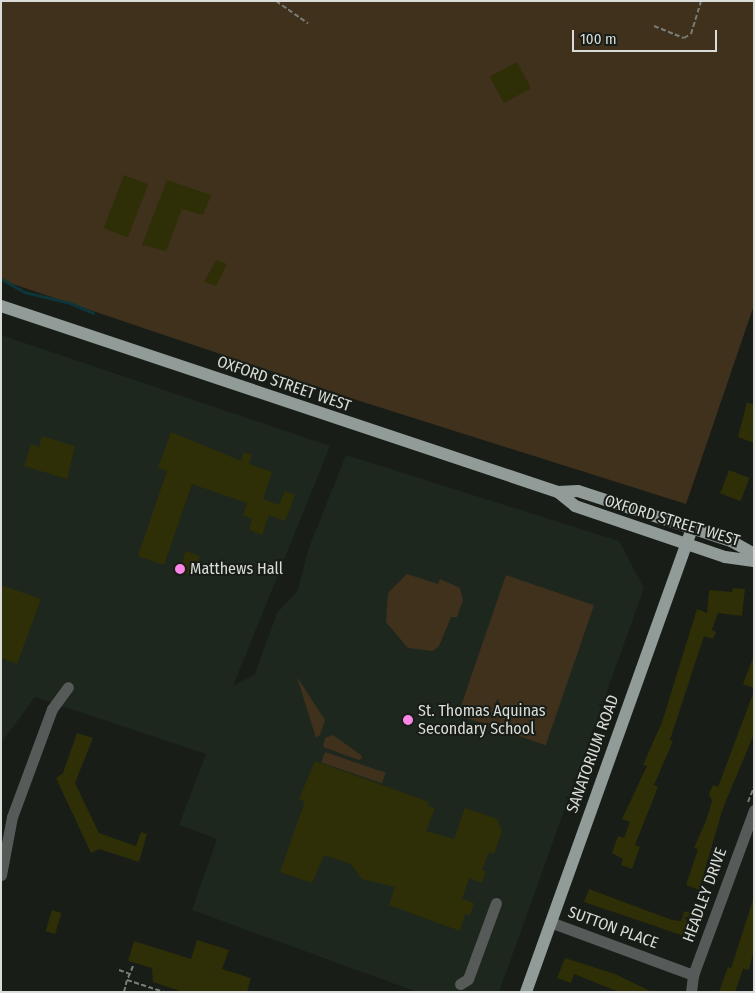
<!DOCTYPE html>
<html>
<head>
<meta charset="utf-8">
<style>
	body { margin:0 }
	#map { position:relative; width:755px; height:993px; overflow:hidden; background:#181d17; font-family:"Fira Sans Condensed",sans-serif }
	div>[style] { position:absolute }
	.built>* { inset:0; background:#1e271d }
	.green>* { inset:0; background:#40311d; transform-origin:0 0 }
	.stream>* { height:3px; margin:-1.5px; padding:0 1.5px; transform-origin:1.5px; border-radius:1.5px; background:#0d353a }
	.building>* { inset:0; background:#2e2e07; transform-origin:0 0 }
	.path>* { height:2px; margin-top:-1px; transform-origin:0; background:repeating-linear-gradient(90deg,#797d78 0 5px,transparent 0 7.5px) }
	.minor>* { height:11px; margin:-5.5px; padding:0 5.5px; transform-origin:5.5px; border-radius:5.5px; background:#565b59 }
	.major>* { height:12px; margin:-6px; padding:0 6px; transform-origin:6px; border-radius:6px; background:#919b98 }
	.dots>* { width:14px; height:14px; translate:-50% -50%; box-sizing:border-box; border:2px solid #181d17; border-radius:50% }
	span { translate:-50% -50%; white-space:nowrap; text-align:center; line-height:1.15; -webkit-text-stroke:4px #181d17; paint-order:stroke }
	.street-label { font-size:16px; color:#d9dcd8 }
	.poi-label { font-size:16px; color:#d9dcd8 }
	.left { translate:0 -50%; text-align:left }
	.frame { position:absolute; inset:0; border:2px solid #d9dcd8; pointer-events:none }
	.scale { position:absolute; left:572px; top:30px; width:145px; height:22px; box-sizing:border-box; border:2px solid #d9dcd8; border-top:0; padding-left:6px; font-size:15px; line-height:18px; white-space:nowrap; color:#d9dcd8; -webkit-text-stroke:4px #181d17; paint-order:stroke }
</style>
</head>
<body>
<div id="map">
	<div class="built">
		<i style="clip-path:polygon(1px 335px,330px 446px,233px 686px,255px 674px,277px 613px,298px 590px,308px 550px,346px 455px,619px 541px,644px 588px,499px 992px,417px 992px,192px 910px,217px 839px,179px 825px,206px 754px,35px 697px,1px 743px)"></i>
	</div>
	<div class="green">
		<i style="clip-path:polygon(1px 1px,754px 1px,754px 305px,686px 504px,363px 402px,1px 280px)"></i>
		<i style="clip-path:polygon(407px 574px,438px 584px,440px 579px,460px 588px,463px 600px,457px 617px,451px 617px,439px 646px,433px 651px,408px 648px,386px 622px,388px 593px)"></i>
		<i style="left:506px;top:575px;width:93px;height:148px;rotate:19deg"></i>
		<i style="clip-path:polygon(297px 677px,325px 720px,320px 735px,316px 738px)"></i>
		<i style="clip-path:polygon(333px 735px,361px 755px,362px 758px,359px 760px,323px 747px,325px 738px)"></i>
		<i style="left:325px;top:752px;width:64px;height:11px;rotate:19deg"></i>
	</div>
	<div class="stream">
		<i style="left:1px;top:279px;width:26px;rotate:29deg"></i>
		<i style="left:24px;top:292px;width:47px;rotate:13.4deg"></i>
		<i style="left:70px;top:303px;width:25px;rotate:23deg"></i>
	</div>
	<div class="building">
		<i style="left:517px;top:62px;width:30px;height:31px;rotate:62deg"></i>
		<i style="left:124px;top:175px;width:26px;height:57px;rotate:21deg"></i>
		<i style="clip-path:polygon(167px 180px,211px 195px,203px 215px,182px 209px,166px 251px,142px 245px)"></i>
		<i style="clip-path:polygon(216px 260px,227px 264px,216px 286px,204px 282px)"></i>
		<i style="clip-path:polygon(747px 402px,754px 405px,754px 443px,738px 437px)"></i>
		<i style="clip-path:polygon(171px 432px,241px 461px,244px 452px,252px 455px,249px 464px,272px 472px,263px 499px,279px 505px,285px 491px,295px 495px,285px 521px,269px 515px,262px 535px,249px 530px,252px 519px,243px 515px,247px 503px,192px 484px,164px 565px,138px 556px,167px 471px,158px 468px)"></i>
		<i style="clip-path:polygon(42px 436px,75px 446px,67px 479px,24px 466px,31px 444px,39px 447px)"></i>
		<i style="left:729px;top:470px;width:22px;height:25px;rotate:21deg"></i>
		<i style="left:186px;top:551px;width:15px;height:21px;rotate:20deg"></i>
		<i style="clip-path:polygon(1px 585px,41px 599px,17px 664px,1px 658px)"></i>
		<i style="clip-path:polygon(733px 588px,745px 589px,742px 616px,718px 613px,712px 630px,716px 632px,713px 639px,704px 636px,670px 740px,673px 741px,654px 785px,658px 787px,635px 845px,640px 847px,632px 869px,621px 865px,623px 859px,612px 853px,618px 836px,624px 838px,630px 822px,622px 819px,647px 766px,643px 765px,662px 722px,697px 609px,707px 613px,709px 590px,732px 592px)"></i>
		<i style="clip-path:polygon(753px 658px,754px 658px,754px 688px,743px 684px)"></i>
		<i style="clip-path:polygon(754px 691px,754px 734px,723px 808px,699px 890px,686px 885px,698px 849px,694px 848px,706px 821px,712px 801px,709px 794px,713px 785px,718px 787px)"></i>
		<i style="clip-path:polygon(77px 733px,93px 738px,75px 783px,99px 833px,136px 846px,141px 832px,147px 834px,139px 862px,99px 849px,91px 853px,56px 778px,63px 773px)"></i>
		<i style="clip-path:polygon(315px 761px,429px 802px,428px 806px,435px 808px,426px 831px,454px 839px,465px 808px,497px 819px,502px 831px,494px 854px,489px 852px,482px 870px,486px 871px,482px 883px,469px 878px,462px 899px,474px 903px,470px 915px,465px 914px,460px 931px,389px 905px,395px 887px,362px 879px,351px 864px,324px 855px,312px 883px,280px 872px,305px 801px,299px 799px)"></i>
		<i style="clip-path:polygon(589px 889px,672px 920px,681px 921px,684px 911px,695px 914px,687px 937px,584px 902px)"></i>
		<i style="clip-path:polygon(753px 900px,754px 949px,749px 970px,743px 969px,735px 992px,719px 992px,728px 967px,731px 968px)"></i>
		<i style="left:52px;top:910px;width:10px;height:22px;rotate:17deg"></i>
		<i style="clip-path:polygon(197px 940px,229px 950px,222px 969px,251px 978px,247px 992px,183px 992px,153px 982px,152px 968px,128px 961px,134px 941px,191px 959px)"></i>
		<i style="clip-path:polygon(565px 958px,615px 974px,652px 992px,619px 992px,574px 974px,571px 983px,557px 978px)"></i>
	</div>
	<div class="path">
		<i style="left:276px;top:1px;width:39px;rotate:35deg"></i>
		<i style="left:654px;top:26px;width:32px;rotate:22deg"></i>
		<i style="left:684px;top:38px;width:8px;rotate:-30deg"></i>
		<i style="left:691px;top:34px;width:34px;rotate:-73deg"></i>
		<i style="left:748px;top:802px;width:16px;rotate:-68deg"></i>
		<i style="left:133px;top:966px;width:15px;rotate:113deg"></i>
		<i style="left:127px;top:980px;width:39px;rotate:18deg"></i>
		<i style="left:119px;top:970px;width:12px;rotate:20deg"></i>
		<i style="left:124px;top:992px;width:12px;rotate:-76deg"></i>
	</div>
	<div class="minor">
		<i style="left:1px;top:875px;width:59px;rotate:-79.3deg"></i>
		<i style="left:12px;top:817px;width:115px;rotate:-69.7deg"></i>
		<i style="left:52px;top:709px;width:27px;rotate:-54deg"></i>
		<i style="left:550px;top:922px;width:153px;rotate:20.3deg"></i>
		<i style="left:460px;top:984px;width:9px;rotate:-32deg"></i>
		<i style="left:468px;top:979px;width:81px;rotate:-69.8deg"></i>
		<i style="left:691px;top:992px;width:17px;rotate:-83deg"></i>
		<i style="left:693px;top:975px;width:176px;rotate:-69.7deg"></i>
	</div>
	<div class="major">
		<i style="left:1px;top:306px;width:587px;rotate:18.47deg"></i>
		<i style="left:558px;top:492px;width:20px;rotate:-3deg"></i>
		<i style="left:578px;top:491px;width:161px;rotate:18.1deg"></i>
		<i style="left:731px;top:541px;width:26px;rotate:29deg"></i>
		<i style="left:558px;top:492px;width:22px;rotate:39deg"></i>
		<i style="left:575px;top:506px;width:158px;rotate:18.8deg"></i>
		<i style="left:725px;top:557px;width:29px;rotate:8deg"></i>
		<i style="left:526px;top:992px;width:493px;rotate:-70.3deg"></i>
	</div>
	<div class="dots">
		<i style="left:180px;top:569px;background:#fa87e7"></i>
		<i style="left:408px;top:720px;background:#fa87e7"></i>
	</div>
	<div class="street-label">
		<span style="left:284px;top:384px;rotate:19deg">OXFORD STREET WEST</span>
		<span style="left:672px;top:521px;rotate:17deg">OXFORD STREET WEST</span>
		<span style="left:593px;top:754px;rotate:-70deg">SANATORIUM ROAD</span>
		<span style="left:705px;top:895px;rotate:-70deg">HEADLEY DRIVE</span>
		<span style="left:613px;top:928px;rotate:20deg">SUTTON PLACE</span>
	</div>
	<div class="poi-label">
		<span class="left" style="left:190px;top:569px">Matthews Hall</span>
		<span class="left" style="left:418px;top:720px">St. Thomas Aquinas<br>Secondary School</span>
	</div>
	<div class="frame"></div>
	<div class="scale">100 m</div>
</div>
</body>
</html>
